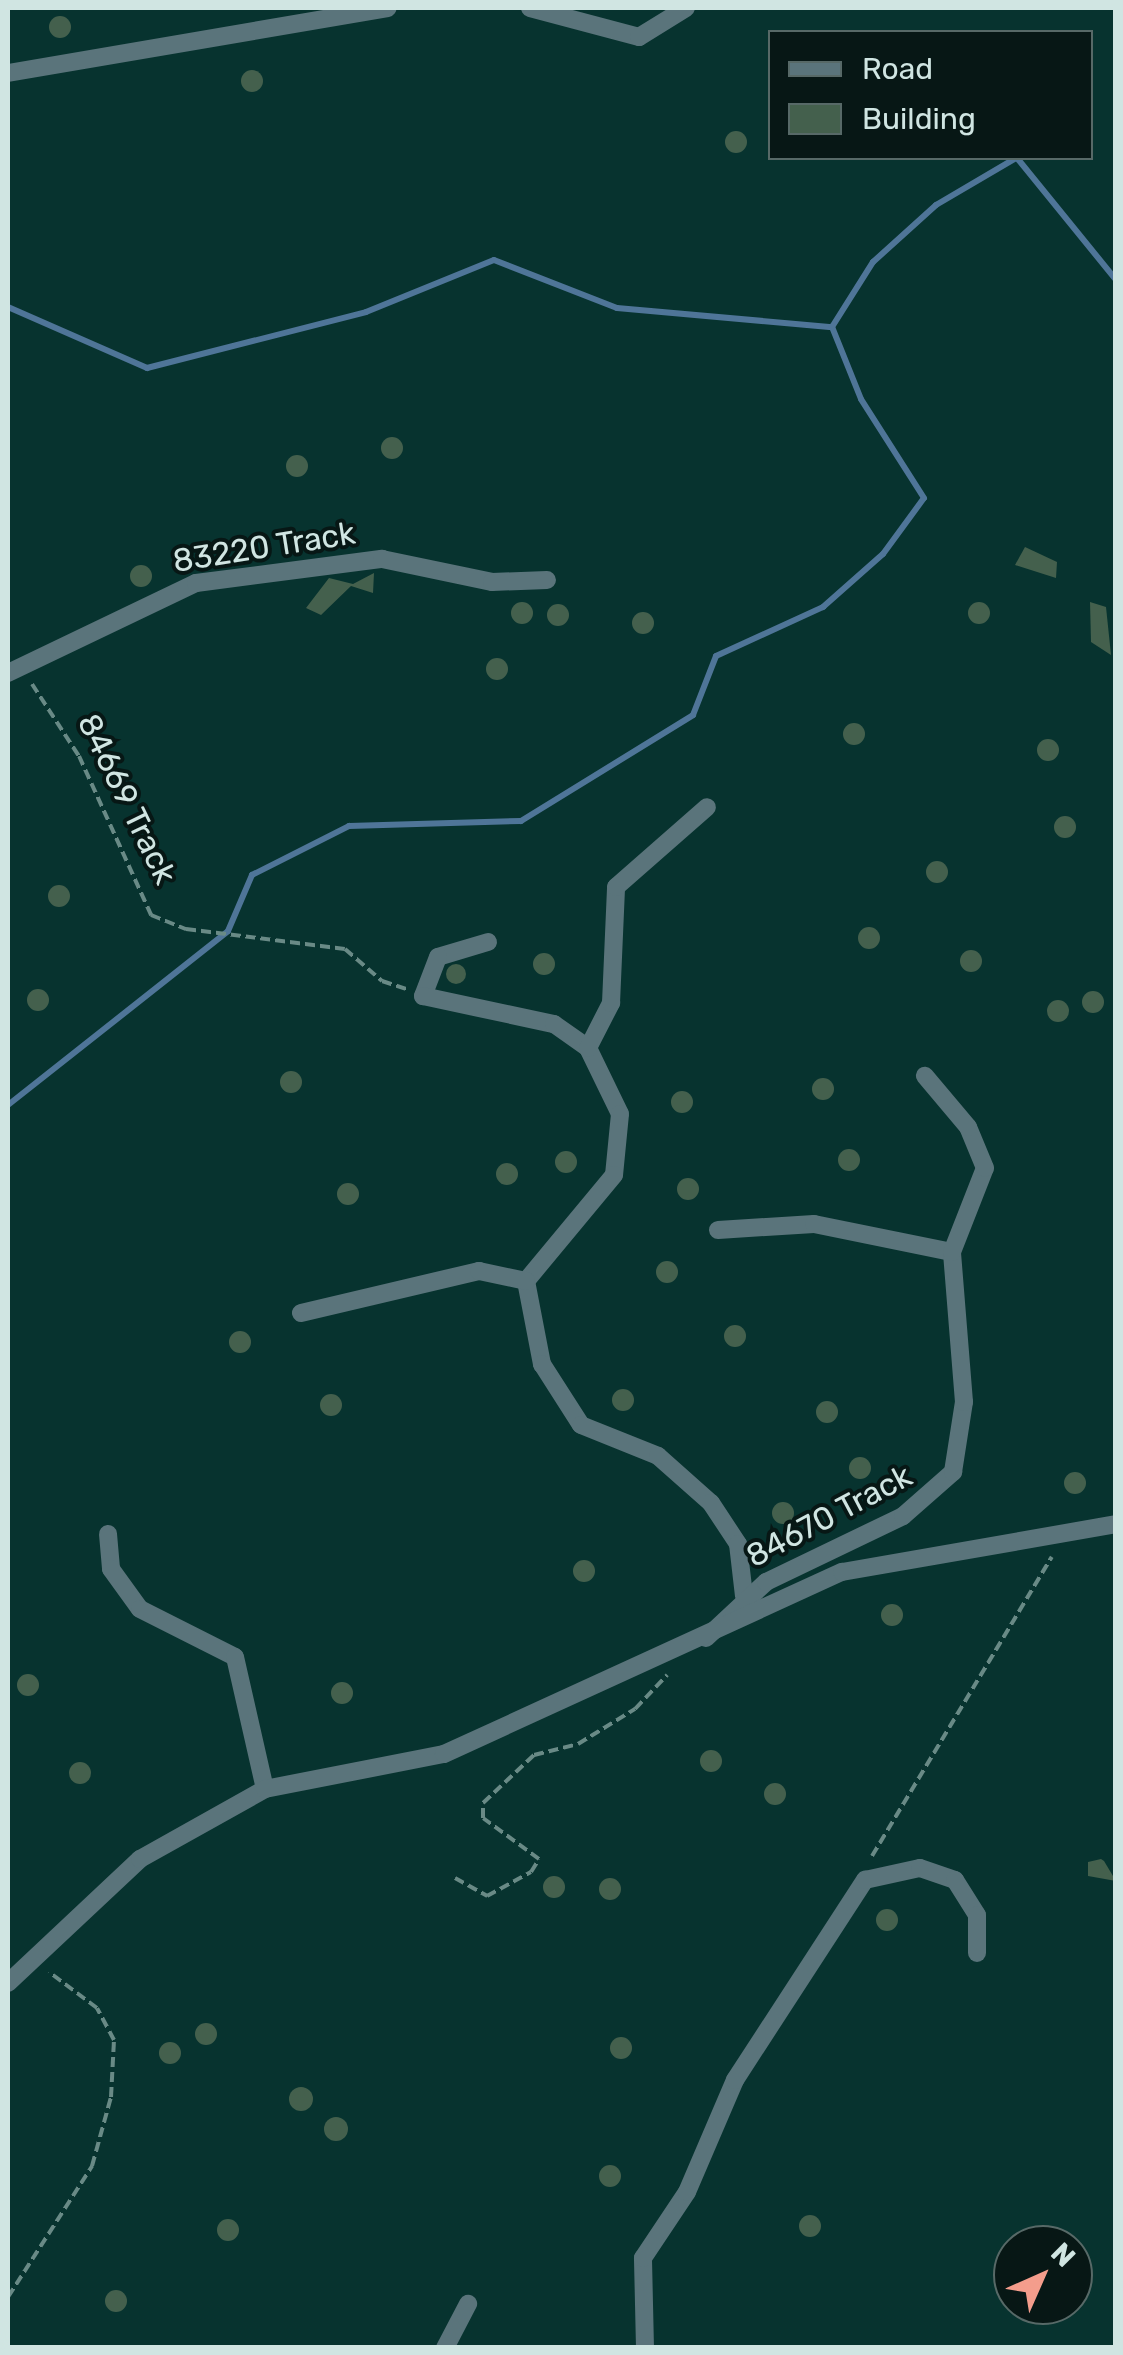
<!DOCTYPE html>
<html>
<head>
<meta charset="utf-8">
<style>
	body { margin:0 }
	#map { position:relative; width:1123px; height:2355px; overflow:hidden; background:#07332f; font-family:Rubik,sans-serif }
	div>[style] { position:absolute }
	.stream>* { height:6px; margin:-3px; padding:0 3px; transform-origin:3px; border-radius:3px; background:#4f7598 }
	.building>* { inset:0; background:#44604d }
	.round { border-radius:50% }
	.path>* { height:4px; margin-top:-2px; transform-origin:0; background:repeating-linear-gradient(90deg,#698a86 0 10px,transparent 0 15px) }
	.street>* { height:18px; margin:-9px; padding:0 9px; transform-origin:9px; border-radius:9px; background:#5a747b }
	span { translate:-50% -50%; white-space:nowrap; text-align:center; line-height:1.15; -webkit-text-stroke:8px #071715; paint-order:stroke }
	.street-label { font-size:32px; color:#d0e5e2 }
	.frame { position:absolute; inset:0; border:10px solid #d0e5e2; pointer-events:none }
	.legend { position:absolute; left:768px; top:30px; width:325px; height:130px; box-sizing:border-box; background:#071715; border:2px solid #576967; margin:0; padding:12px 18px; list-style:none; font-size:30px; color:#d0e5e2 }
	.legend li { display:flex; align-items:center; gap:20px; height:50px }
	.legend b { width:50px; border:2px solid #576967 }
	.north { position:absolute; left:993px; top:2225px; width:100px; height:100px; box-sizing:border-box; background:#071715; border:2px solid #576967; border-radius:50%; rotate:45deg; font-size:28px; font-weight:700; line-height:40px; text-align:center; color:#d0e5e2 }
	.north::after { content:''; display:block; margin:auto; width:35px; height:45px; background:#f49d8c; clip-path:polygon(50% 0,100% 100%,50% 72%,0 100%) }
</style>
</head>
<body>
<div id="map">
	<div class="stream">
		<i style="left:1017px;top:158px;width:157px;rotate:50.9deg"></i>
		<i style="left:8px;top:307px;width:152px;rotate:23.7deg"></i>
		<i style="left:147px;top:368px;width:226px;rotate:-14.3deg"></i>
		<i style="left:366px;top:312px;width:138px;rotate:-22.1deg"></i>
		<i style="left:494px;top:260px;width:132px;rotate:21.3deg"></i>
		<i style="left:617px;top:308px;width:216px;rotate:5.1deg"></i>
		<i style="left:8px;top:1105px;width:280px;rotate:-38.3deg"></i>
		<i style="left:228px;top:931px;width:61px;rotate:-66.8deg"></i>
		<i style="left:252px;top:875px;width:109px;rotate:-26.8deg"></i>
		<i style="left:349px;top:826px;width:172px;rotate:-1.7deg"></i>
		<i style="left:521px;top:821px;width:202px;rotate:-31.6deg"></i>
		<i style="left:693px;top:715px;width:63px;rotate:-68.7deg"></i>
		<i style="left:716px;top:656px;width:118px;rotate:-24.6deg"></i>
		<i style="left:823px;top:607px;width:80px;rotate:-41.5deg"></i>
		<i style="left:883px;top:554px;width:69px;rotate:-53.8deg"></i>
		<i style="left:924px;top:498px;width:117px;rotate:-122.5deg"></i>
		<i style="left:861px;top:399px;width:78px;rotate:-111.9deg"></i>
		<i style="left:832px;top:327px;width:77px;rotate:-57.8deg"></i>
		<i style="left:873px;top:262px;width:85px;rotate:-42.1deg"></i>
		<i style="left:936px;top:205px;width:93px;rotate:-30.4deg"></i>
	</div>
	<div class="building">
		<i class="round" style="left:49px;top:16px;width:22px;height:22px"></i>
		<i class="round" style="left:241px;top:70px;width:22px;height:22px"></i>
		<i class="round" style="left:725px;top:131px;width:22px;height:22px"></i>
		<i class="round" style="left:381px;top:437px;width:22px;height:22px"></i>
		<i class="round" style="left:286px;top:455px;width:22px;height:22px"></i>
		<i style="clip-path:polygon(1025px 547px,1057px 562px,1056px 578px,1015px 565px)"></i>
		<i class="round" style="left:130px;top:565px;width:22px;height:22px"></i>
		<i style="clip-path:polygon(374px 573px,373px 593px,351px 586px,321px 615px,306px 608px,329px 578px,353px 584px)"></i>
		<i class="round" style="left:511px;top:602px;width:22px;height:22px"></i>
		<i style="clip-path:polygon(1090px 602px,1106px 607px,1111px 655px,1091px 642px)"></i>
		<i class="round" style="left:968px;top:602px;width:22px;height:22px"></i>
		<i class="round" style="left:547px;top:604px;width:22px;height:22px"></i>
		<i class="round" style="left:632px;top:612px;width:22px;height:22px"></i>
		<i class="round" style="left:486px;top:658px;width:22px;height:22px"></i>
		<i class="round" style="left:843px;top:723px;width:22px;height:22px"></i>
		<i class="round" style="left:1037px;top:739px;width:22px;height:22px"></i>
		<i class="round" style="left:1054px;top:816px;width:22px;height:22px"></i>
		<i class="round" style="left:926px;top:861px;width:22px;height:22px"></i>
		<i class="round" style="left:48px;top:885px;width:22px;height:22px"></i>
		<i class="round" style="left:858px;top:927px;width:22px;height:22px"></i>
		<i class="round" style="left:960px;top:950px;width:22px;height:22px"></i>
		<i class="round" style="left:533px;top:953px;width:22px;height:22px"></i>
		<i class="round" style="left:446px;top:964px;width:20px;height:20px"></i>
		<i class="round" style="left:27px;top:989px;width:22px;height:22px"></i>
		<i class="round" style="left:1082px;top:991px;width:22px;height:22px"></i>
		<i class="round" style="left:1047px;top:1000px;width:22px;height:22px"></i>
		<i class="round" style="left:280px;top:1071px;width:22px;height:22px"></i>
		<i class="round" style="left:812px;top:1078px;width:22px;height:22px"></i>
		<i class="round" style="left:671px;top:1091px;width:22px;height:22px"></i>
		<i class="round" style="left:838px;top:1149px;width:22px;height:22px"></i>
		<i class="round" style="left:555px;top:1151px;width:22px;height:22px"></i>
		<i class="round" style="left:496px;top:1163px;width:22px;height:22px"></i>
		<i class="round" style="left:677px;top:1178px;width:22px;height:22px"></i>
		<i class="round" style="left:337px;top:1183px;width:22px;height:22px"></i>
		<i class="round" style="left:656px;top:1261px;width:22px;height:22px"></i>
		<i class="round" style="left:724px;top:1325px;width:22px;height:22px"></i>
		<i class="round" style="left:229px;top:1331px;width:22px;height:22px"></i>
		<i class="round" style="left:612px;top:1389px;width:22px;height:22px"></i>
		<i class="round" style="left:320px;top:1394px;width:22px;height:22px"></i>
		<i class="round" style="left:816px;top:1401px;width:22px;height:22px"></i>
		<i class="round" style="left:849px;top:1457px;width:22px;height:22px"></i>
		<i class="round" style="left:1064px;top:1472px;width:22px;height:22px"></i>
		<i class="round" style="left:772px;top:1502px;width:22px;height:22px"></i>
		<i class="round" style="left:573px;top:1560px;width:22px;height:22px"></i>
		<i class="round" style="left:881px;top:1604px;width:22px;height:22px"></i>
		<i class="round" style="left:17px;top:1674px;width:22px;height:22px"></i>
		<i class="round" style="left:331px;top:1682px;width:22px;height:22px"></i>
		<i class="round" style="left:700px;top:1750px;width:22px;height:22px"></i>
		<i class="round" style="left:69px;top:1762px;width:22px;height:22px"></i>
		<i class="round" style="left:764px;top:1783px;width:22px;height:22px"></i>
		<i style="clip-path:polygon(1101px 1859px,1104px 1861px,1116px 1881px,1088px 1876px,1088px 1862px)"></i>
		<i class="round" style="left:543px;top:1876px;width:22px;height:22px"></i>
		<i class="round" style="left:599px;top:1878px;width:22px;height:22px"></i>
		<i class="round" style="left:876px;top:1909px;width:22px;height:22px"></i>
		<i class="round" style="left:195px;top:2023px;width:22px;height:22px"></i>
		<i class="round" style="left:610px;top:2037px;width:22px;height:22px"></i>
		<i class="round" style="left:159px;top:2042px;width:22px;height:22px"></i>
		<i class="round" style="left:289px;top:2087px;width:24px;height:24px"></i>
		<i class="round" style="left:324px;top:2117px;width:24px;height:24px"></i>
		<i class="round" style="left:599px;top:2165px;width:22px;height:22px"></i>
		<i class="round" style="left:799px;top:2215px;width:22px;height:22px"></i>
		<i class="round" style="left:217px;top:2219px;width:22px;height:22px"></i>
		<i class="round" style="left:105px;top:2290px;width:22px;height:22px"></i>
	</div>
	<div class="path">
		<i style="left:32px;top:684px;width:86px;rotate:56.9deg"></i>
		<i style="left:79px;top:756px;width:175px;rotate:65.6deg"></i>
		<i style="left:151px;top:915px;width:38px;rotate:22deg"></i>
		<i style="left:186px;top:929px;width:160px;rotate:7.2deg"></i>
		<i style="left:345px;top:949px;width:49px;rotate:40.9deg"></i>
		<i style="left:382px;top:981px;width:26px;rotate:18deg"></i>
		<i style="left:872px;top:1856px;width:349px;rotate:-59deg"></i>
		<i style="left:455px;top:1878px;width:37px;rotate:29deg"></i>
		<i style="left:487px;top:1896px;width:50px;rotate:-28.6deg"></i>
		<i style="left:531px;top:1872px;width:15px;rotate:-58deg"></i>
		<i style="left:539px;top:1859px;width:69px;rotate:-143.8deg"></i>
		<i style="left:483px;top:1818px;width:15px;rotate:-90deg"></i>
		<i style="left:483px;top:1803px;width:70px;rotate:-43.3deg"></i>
		<i style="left:534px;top:1755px;width:45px;rotate:-14deg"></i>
		<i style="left:578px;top:1744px;width:67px;rotate:-31.6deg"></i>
		<i style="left:635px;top:1709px;width:47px;rotate:-46.7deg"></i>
		<i style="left:8px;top:2297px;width:156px;rotate:-57.3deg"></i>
		<i style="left:92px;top:2166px;width:72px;rotate:-74.6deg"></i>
		<i style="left:111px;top:2097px;width:57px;rotate:-87deg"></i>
		<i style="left:114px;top:2040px;width:36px;rotate:-118deg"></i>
		<i style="left:97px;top:2008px;width:60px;rotate:-143.1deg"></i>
	</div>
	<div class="street">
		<i style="left:530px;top:8px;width:113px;rotate:14.9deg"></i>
		<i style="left:639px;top:37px;width:55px;rotate:-31.7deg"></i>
		<i style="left:8px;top:73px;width:385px;rotate:-9.7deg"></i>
		<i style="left:8px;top:673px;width:208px;rotate:-25.6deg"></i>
		<i style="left:196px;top:583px;width:188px;rotate:-7.4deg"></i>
		<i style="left:382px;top:559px;width:112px;rotate:11.8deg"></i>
		<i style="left:492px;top:582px;width:55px;rotate:-2.1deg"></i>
		<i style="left:488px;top:942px;width:52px;rotate:163.3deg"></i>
		<i style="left:438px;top:957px;width:42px;rotate:111deg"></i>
		<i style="left:423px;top:996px;width:134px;rotate:12.1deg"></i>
		<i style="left:554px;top:1024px;width:42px;rotate:35.2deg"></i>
		<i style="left:588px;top:1048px;width:73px;rotate:64.1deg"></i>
		<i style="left:620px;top:1114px;width:61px;rotate:95.6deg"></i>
		<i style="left:614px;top:1175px;width:138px;rotate:129.7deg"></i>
		<i style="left:526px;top:1281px;width:85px;rotate:79.1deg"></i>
		<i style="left:542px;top:1364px;width:72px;rotate:57.4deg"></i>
		<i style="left:581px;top:1425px;width:83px;rotate:21.9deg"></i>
		<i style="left:658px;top:1456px;width:71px;rotate:41.6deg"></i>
		<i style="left:711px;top:1503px;width:49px;rotate:56.6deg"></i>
		<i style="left:738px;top:1544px;width:52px;rotate:83.4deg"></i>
		<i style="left:588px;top:1048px;width:51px;rotate:-62.9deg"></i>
		<i style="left:611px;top:1003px;width:116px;rotate:-87.5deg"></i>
		<i style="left:616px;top:887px;width:121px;rotate:-41.3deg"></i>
		<i style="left:718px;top:1230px;width:96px;rotate:-3.6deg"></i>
		<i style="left:814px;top:1224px;width:141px;rotate:11.5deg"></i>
		<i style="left:301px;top:1313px;width:183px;rotate:-13.3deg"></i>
		<i style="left:479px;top:1271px;width:48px;rotate:12deg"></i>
		<i style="left:108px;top:1534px;width:35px;rotate:85deg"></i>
		<i style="left:111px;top:1569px;width:49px;rotate:54.1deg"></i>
		<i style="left:140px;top:1609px;width:106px;rotate:26.8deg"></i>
		<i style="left:235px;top:1657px;width:135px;rotate:77.2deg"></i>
		<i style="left:706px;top:1638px;width:82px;rotate:-43deg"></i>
		<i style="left:766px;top:1582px;width:152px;rotate:-25.7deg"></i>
		<i style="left:903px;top:1516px;width:67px;rotate:-41.3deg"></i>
		<i style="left:953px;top:1472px;width:71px;rotate:-81.1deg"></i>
		<i style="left:964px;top:1402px;width:150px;rotate:-94.6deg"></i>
		<i style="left:952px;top:1252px;width:90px;rotate:-68.6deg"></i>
		<i style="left:985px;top:1168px;width:44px;rotate:-112.5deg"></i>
		<i style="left:968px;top:1127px;width:67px;rotate:-130.1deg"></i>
		<i style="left:8px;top:1983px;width:181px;rotate:-43.2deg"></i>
		<i style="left:140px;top:1859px;width:143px;rotate:-29.2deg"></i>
		<i style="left:265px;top:1789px;width:182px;rotate:-11.1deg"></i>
		<i style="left:444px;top:1754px;width:438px;rotate:-24.6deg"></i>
		<i style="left:842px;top:1572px;width:278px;rotate:-9.9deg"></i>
		<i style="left:445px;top:2348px;width:50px;rotate:-62.4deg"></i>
		<i style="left:645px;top:2348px;width:90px;rotate:-91.3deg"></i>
		<i style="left:643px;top:2258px;width:79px;rotate:-56.3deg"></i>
		<i style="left:687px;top:2192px;width:122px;rotate:-66.8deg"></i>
		<i style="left:735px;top:2080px;width:239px;rotate:-57deg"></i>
		<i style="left:865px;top:1880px;width:56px;rotate:-12.3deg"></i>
		<i style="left:920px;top:1868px;width:37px;rotate:19deg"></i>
		<i style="left:955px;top:1880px;width:41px;rotate:57.8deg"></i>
		<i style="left:977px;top:1915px;width:38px;rotate:90deg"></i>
	</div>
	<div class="street-label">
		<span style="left:264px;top:547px;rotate:-9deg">83220 Track</span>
		<span style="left:127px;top:799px;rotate:64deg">84669 Track</span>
		<span style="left:829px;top:1516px;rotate:-28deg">84670 Track</span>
	</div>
	<div class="frame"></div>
	<ul class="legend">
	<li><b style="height:12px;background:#5a747b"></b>Road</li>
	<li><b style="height:28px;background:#44604d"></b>Building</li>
	</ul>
	<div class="north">N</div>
</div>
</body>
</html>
